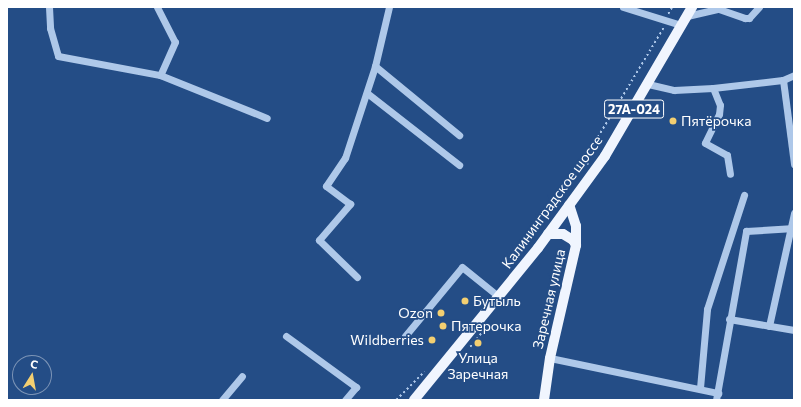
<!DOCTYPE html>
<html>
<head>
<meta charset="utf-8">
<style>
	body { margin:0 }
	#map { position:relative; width:801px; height:407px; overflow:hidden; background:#244d86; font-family:Commissioner,sans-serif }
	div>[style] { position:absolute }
	.path>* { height:1.5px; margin-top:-0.75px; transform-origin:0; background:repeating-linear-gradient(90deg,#aec8e9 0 2px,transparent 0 5px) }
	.minor>* { height:7px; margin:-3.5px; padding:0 3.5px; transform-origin:3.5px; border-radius:3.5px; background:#aec8e9 }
	.major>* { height:10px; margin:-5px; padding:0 5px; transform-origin:5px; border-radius:5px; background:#f0f5fe }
	.dots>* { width:11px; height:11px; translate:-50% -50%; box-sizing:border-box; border:2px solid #244d86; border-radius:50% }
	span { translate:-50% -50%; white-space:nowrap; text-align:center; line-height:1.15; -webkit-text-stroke:3.5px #244d86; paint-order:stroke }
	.shield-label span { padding:1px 3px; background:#244d86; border:1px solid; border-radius:3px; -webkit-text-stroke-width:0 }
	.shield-label { font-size:13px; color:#fff; font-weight:700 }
	.poi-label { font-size:14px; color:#fff }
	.left { translate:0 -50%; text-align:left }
	.right { translate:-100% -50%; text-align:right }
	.street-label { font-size:14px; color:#fff }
	.frame { position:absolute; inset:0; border:8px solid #fff; pointer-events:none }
	.north { position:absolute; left:12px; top:355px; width:40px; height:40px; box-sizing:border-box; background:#244d86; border:1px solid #7c94b6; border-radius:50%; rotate:11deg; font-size:11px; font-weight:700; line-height:16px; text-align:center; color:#fff }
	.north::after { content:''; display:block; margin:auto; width:14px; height:18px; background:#f3cf71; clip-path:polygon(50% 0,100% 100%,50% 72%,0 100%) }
</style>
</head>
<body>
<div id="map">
	<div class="path">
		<i style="left:668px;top:14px;width:8px;rotate:-60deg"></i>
		<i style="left:587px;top:165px;width:15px;rotate:-79deg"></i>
		<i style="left:590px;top:150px;width:144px;rotate:-59deg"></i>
		<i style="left:470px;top:347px;width:22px;rotate:-51deg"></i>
		<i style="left:396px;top:400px;width:40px;rotate:-45deg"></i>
	</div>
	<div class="minor">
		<i style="left:49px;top:7px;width:21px;rotate:87deg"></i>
		<i style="left:50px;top:28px;width:29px;rotate:74deg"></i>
		<i style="left:58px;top:56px;width:104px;rotate:10.6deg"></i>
		<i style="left:157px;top:7px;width:39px;rotate:63deg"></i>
		<i style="left:175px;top:42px;width:36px;rotate:114deg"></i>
		<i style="left:160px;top:75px;width:115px;rotate:21.9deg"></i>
		<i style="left:389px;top:7px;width:61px;rotate:103.3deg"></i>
		<i style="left:375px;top:66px;width:109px;rotate:39.4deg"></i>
		<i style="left:623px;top:7px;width:61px;rotate:17.2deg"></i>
		<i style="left:713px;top:7px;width:34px;rotate:19deg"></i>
		<i style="left:745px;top:18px;width:4px"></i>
		<i style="left:749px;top:18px;width:15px;rotate:-48deg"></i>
		<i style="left:687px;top:16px;width:31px;rotate:-13deg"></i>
		<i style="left:783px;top:80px;width:85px;rotate:82.5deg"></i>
		<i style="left:648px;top:84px;width:27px;rotate:13deg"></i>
		<i style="left:674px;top:90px;width:39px;rotate:-3deg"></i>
		<i style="left:713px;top:88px;width:70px;rotate:-6.5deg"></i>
		<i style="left:783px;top:80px;width:12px;rotate:-24deg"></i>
		<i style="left:713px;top:88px;width:18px;rotate:68deg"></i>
		<i style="left:720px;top:105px;width:9px;rotate:96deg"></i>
		<i style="left:719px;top:114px;width:32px;rotate:116deg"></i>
		<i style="left:705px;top:143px;width:25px;rotate:29deg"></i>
		<i style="left:727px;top:155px;width:19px;rotate:81deg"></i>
		<i style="left:367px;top:93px;width:117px;rotate:38deg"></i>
		<i style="left:357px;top:277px;width:53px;rotate:-135.8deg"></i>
		<i style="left:319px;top:240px;width:48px;rotate:-49.3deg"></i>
		<i style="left:350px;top:204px;width:30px;rotate:-143deg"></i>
		<i style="left:326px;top:186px;width:34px;rotate:-56deg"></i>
		<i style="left:345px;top:158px;width:97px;rotate:-71.9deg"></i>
		<i style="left:729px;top:319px;width:66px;rotate:9.6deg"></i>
		<i style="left:769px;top:326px;width:116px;rotate:-77.5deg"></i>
		<i style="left:286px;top:336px;width:87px;rotate:36.1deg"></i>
		<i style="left:356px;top:387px;width:17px;rotate:130deg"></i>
		<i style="left:405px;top:336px;width:89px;rotate:-50.4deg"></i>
		<i style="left:462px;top:267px;width:46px;rotate:38.9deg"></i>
		<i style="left:550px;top:358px;width:172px;rotate:11.8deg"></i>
		<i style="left:700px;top:388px;width:79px;rotate:-84.9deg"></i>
		<i style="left:707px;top:309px;width:120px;rotate:-72deg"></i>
		<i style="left:222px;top:400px;width:31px;rotate:-50deg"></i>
		<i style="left:716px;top:400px;width:172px;rotate:-79.9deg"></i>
		<i style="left:746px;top:231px;width:48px;rotate:-3.6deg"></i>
	</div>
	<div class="major">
		<i style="left:548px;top:234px;width:15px"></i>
		<i style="left:563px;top:234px;width:12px;rotate:31deg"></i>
		<i style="left:573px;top:240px;width:6px;rotate:59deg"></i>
		<i style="left:414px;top:400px;width:196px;rotate:-50.8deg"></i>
		<i style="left:538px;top:248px;width:114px;rotate:-53.9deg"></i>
		<i style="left:605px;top:156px;width:173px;rotate:-59.7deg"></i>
		<i style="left:544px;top:400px;width:42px;rotate:-81.9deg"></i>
		<i style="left:550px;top:358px;width:116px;rotate:-77deg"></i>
		<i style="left:576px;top:245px;width:19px;rotate:-90deg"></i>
		<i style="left:576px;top:226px;width:22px;rotate:-108deg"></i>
	</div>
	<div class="dots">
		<i style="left:673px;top:121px;background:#f3cf71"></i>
		<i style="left:465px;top:301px;background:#f3cf71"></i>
		<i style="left:441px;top:313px;background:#f3cf71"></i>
		<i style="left:443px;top:326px;background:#f3cf71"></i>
		<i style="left:432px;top:340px;background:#f3cf71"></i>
		<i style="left:478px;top:343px;background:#f3cf71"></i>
	</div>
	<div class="shield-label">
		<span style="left:634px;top:109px">27А-024</span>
	</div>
	<div class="poi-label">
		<span class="left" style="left:681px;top:121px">Пятёрочка</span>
		<span class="left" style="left:473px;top:301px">Бутыль</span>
		<span class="right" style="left:433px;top:313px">Ozon</span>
		<span class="left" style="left:451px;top:326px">Пятерочка</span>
		<span class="right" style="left:424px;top:340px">Wildberries</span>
		<span style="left:478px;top:366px">Улица<br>Заречная</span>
	</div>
	<div class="street-label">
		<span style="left:552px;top:202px;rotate:-54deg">Калининградское шоссе</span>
		<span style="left:549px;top:299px;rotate:-77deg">Заречная улица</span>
	</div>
	<div class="frame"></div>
	<div class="north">С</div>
</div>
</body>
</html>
